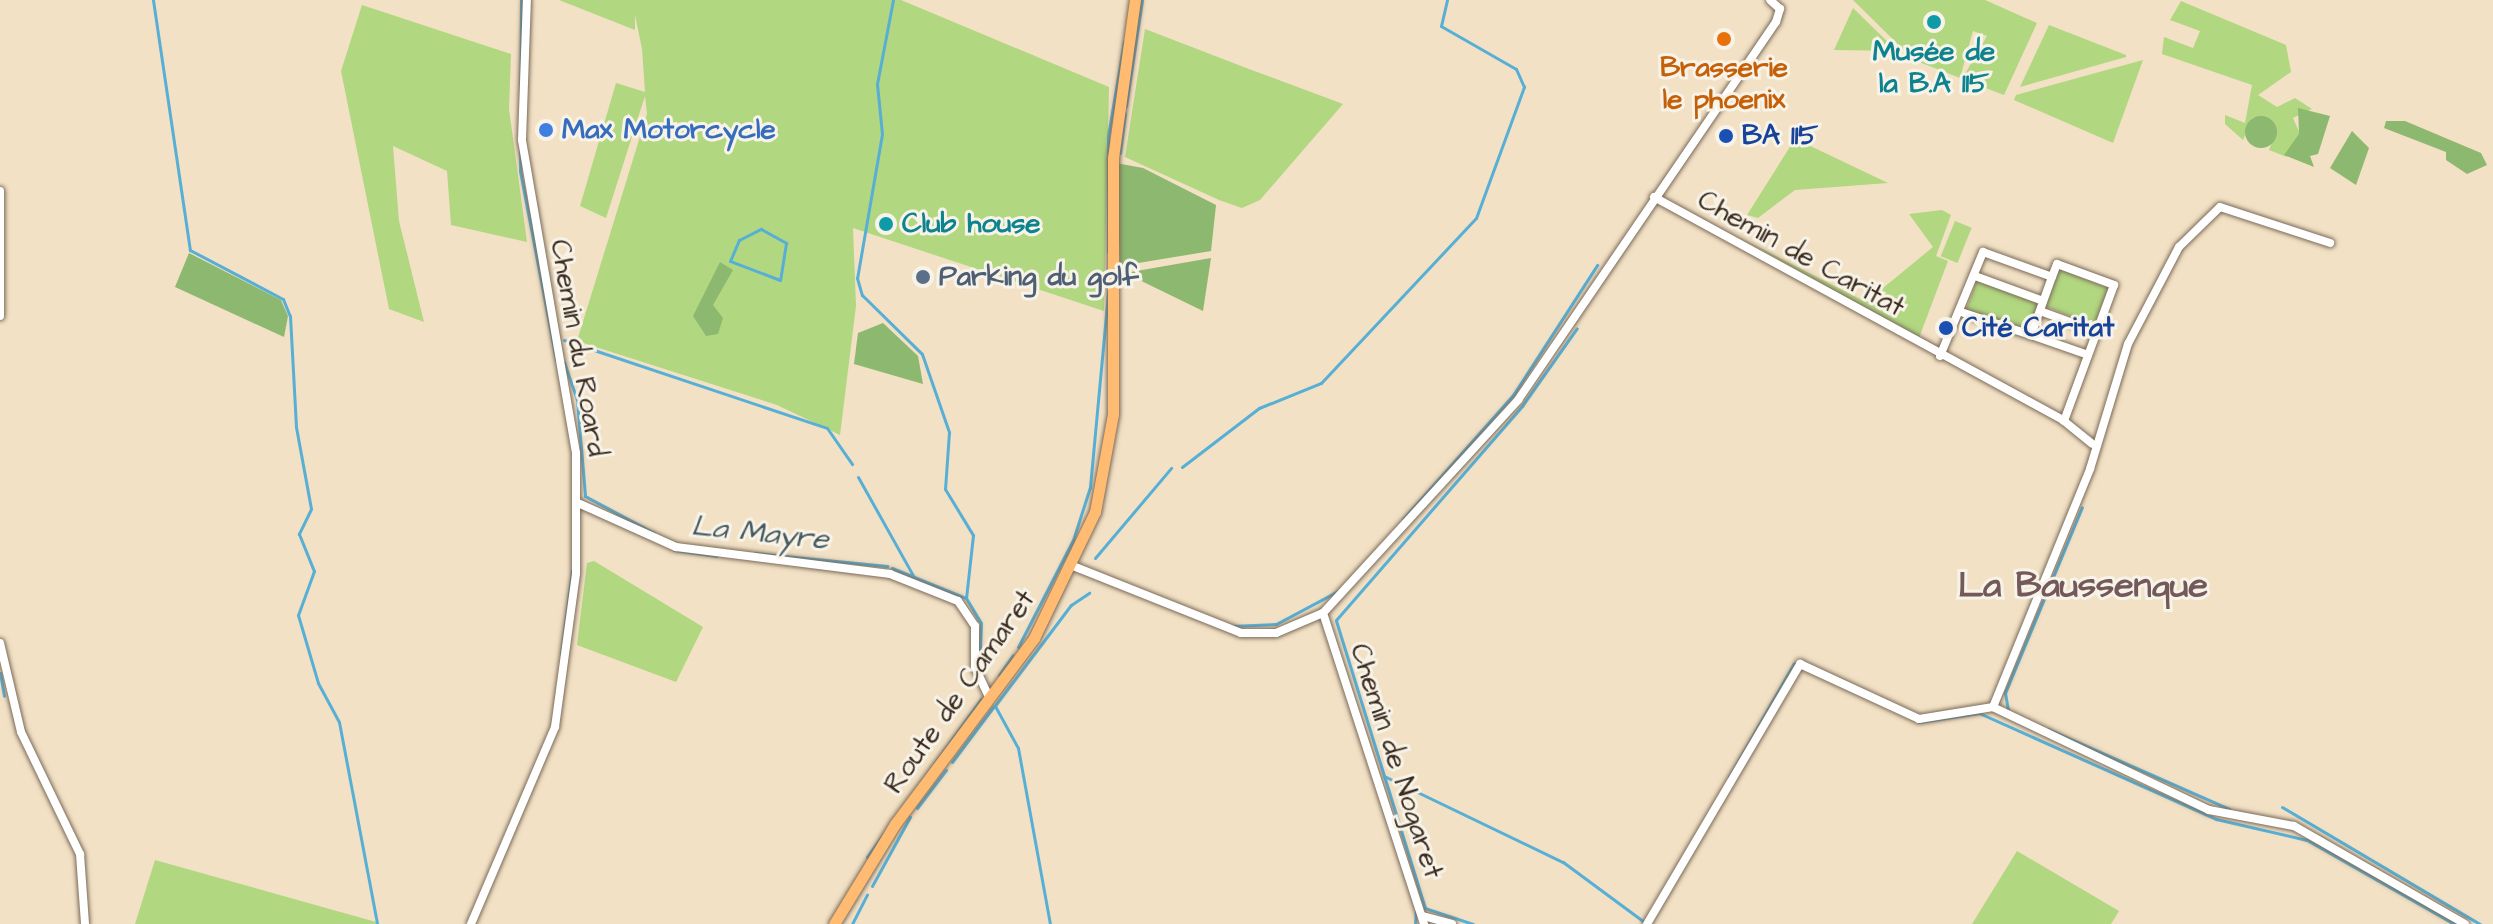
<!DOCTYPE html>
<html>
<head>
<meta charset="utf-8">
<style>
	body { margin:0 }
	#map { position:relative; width:2493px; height:924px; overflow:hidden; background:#f2e1c5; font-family:"Architects Daughter",sans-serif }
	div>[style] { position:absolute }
	.green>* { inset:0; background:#b1d781; transform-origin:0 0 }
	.forest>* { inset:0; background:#8cb86f }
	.round { border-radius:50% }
	.stream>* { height:3px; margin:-1.5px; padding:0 1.5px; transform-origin:1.5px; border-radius:1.5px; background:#58afd5 }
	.roads { filter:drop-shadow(0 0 2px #7b6a58) drop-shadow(0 0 2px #7b6a58) }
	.minor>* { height:8px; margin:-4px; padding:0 4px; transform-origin:4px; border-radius:4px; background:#fff }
	.major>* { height:11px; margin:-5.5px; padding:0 5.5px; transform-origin:5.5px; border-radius:5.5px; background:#febb71 }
	.dots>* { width:22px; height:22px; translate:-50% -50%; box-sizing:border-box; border:4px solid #f7f3e8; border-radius:50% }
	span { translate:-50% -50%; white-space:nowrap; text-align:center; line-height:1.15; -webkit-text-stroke:6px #f7f3e8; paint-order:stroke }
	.culture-label { font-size:28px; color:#0d838f; font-weight:700 }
	.left { translate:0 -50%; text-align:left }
	.food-label { font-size:28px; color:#c56008; font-weight:700 }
	.shop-label { font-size:28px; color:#366cbe; font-weight:700 }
	.transit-label { font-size:28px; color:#164399; font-weight:700 }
	.street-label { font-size:28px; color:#3b2a1e }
	.service-label { font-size:28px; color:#4e5e75; font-weight:700 }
	.water-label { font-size:30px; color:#45595e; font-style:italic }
	.district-label { font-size:36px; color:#74595a; font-weight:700 }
</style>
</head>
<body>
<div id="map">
	<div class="green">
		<i style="clip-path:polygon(559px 0,901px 0,1109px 87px,1104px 311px,853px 228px,856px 306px,840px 435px,777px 405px,577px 341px,647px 114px,645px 96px,606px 218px,580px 206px,616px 83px,645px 92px,642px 49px,635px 15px,635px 30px)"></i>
		<i style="clip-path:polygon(1853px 0,1985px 0,2037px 23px,2004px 95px,1962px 79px,1987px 36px,1973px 31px,1960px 78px,1914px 60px)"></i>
		<i style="clip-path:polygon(2181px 1px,2286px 45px,2291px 72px,2258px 95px,2277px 107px,2295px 98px,2312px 109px,2293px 118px,2300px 134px,2287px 157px,2269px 150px,2276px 132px,2263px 117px,2252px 118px,2243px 140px,2225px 124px,2225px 115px,2245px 123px,2252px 85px,2162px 54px,2164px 37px,2193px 48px,2200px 31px,2170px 20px)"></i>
		<i style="clip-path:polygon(362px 5px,511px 54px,509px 109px,527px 242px,451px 225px,447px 171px,393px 146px,399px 221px,424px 322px,389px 309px,341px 71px)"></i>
		<i style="clip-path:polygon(1853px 8px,1894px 48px,1894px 51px,1834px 50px)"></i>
		<i style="clip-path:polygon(2049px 25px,2126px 55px,2126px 57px,2020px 87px)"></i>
		<i style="clip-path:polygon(1145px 29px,1249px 69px,1343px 104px,1260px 200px,1242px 208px,1219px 200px,1125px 157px)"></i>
		<i style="clip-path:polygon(2143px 60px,2113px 143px,2014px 100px,2016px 95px)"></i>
		<i style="clip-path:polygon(1793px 142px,1804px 143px,1888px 183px,1795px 190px,1758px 218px,1747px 215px)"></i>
		<i style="clip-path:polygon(1942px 210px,1951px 215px,1936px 256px,1948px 261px,1919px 338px,1737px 236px,1866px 302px,1933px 247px,1909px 214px)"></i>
		<i style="left:1955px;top:221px;width:18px;height:38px;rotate:22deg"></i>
		<i style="left:2059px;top:269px;width:53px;height:40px;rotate:21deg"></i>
		<i style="left:1977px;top:280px;width:66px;height:31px;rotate:20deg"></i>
		<i style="clip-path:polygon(594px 561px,703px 627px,676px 682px,577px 645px,587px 563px)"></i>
		<i style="clip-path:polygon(2017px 851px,2119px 911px,2111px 924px,1972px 924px)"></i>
		<i style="clip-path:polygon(155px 860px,376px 922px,376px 924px,135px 924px)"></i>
	</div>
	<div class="forest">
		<i style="clip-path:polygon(2298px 108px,2330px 116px,2318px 154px,2310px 156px,2314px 167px,2284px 155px,2299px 134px)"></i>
		<i class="round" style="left:2245px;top:116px;width:32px;height:32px"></i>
		<i style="clip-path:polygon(2386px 121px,2405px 121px,2481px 153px,2487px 165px,2467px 174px,2446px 160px,2446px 152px,2384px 128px)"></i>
		<i style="clip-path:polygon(2352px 131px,2369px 148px,2356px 185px,2330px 168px)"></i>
		<i style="clip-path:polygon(1116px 163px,1143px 168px,1216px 205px,1211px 251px,1120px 266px)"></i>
		<i style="clip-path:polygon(189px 253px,281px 300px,288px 316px,284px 337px,175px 287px)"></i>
		<i style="clip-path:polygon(1211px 258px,1203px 311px,1125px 273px)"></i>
		<i style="clip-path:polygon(720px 262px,733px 270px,713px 305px,723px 318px,718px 334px,706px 336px,693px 316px)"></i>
		<i style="clip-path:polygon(883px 323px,918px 356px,923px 384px,854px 364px,858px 333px)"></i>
	</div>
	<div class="stream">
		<i style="left:153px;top:0;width:253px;rotate:81.6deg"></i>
		<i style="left:190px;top:250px;width:105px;rotate:27.8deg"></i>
		<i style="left:283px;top:299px;width:18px;rotate:68deg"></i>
		<i style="left:290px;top:316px;width:111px;rotate:86.9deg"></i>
		<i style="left:296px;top:427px;width:83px;rotate:79.6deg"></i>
		<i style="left:311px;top:509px;width:28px;rotate:116deg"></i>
		<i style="left:299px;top:534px;width:40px;rotate:68deg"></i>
		<i style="left:314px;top:571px;width:47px;rotate:110deg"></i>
		<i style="left:298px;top:615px;width:71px;rotate:73.6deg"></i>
		<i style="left:318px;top:683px;width:44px;rotate:61.7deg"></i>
		<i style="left:339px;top:722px;width:206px;rotate:79.3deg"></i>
		<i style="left:521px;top:0;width:171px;rotate:90.3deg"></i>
		<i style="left:520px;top:171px;width:192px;rotate:79.2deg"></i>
		<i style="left:893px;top:0;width:86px;rotate:100.8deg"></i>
		<i style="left:877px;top:84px;width:50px;rotate:84.3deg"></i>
		<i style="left:882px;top:134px;width:146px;rotate:99.8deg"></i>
		<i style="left:857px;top:278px;width:18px;rotate:74deg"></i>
		<i style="left:862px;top:295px;width:84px;rotate:44.5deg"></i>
		<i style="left:922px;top:354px;width:83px;rotate:70.9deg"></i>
		<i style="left:949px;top:432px;width:57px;rotate:94deg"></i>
		<i style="left:945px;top:489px;width:54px;rotate:58.7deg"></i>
		<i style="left:973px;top:535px;width:63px;rotate:96.3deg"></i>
		<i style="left:966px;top:598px;width:29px;rotate:59deg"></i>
		<i style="left:981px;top:623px;width:48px;rotate:92.4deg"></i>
		<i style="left:1126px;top:106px;width:107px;rotate:-81.4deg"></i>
		<i style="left:1120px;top:153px;width:40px;rotate:-82.9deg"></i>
		<i style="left:761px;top:229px;width:29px;rotate:29deg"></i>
		<i style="left:786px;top:243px;width:37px;rotate:99deg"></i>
		<i style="left:780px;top:280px;width:53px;rotate:-159.2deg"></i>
		<i style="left:730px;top:261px;width:23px;rotate:-67deg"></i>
		<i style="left:739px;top:240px;width:25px;rotate:-27deg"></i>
		<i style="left:1108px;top:252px;width:116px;rotate:-90deg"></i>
		<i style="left:1108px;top:136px;width:96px;rotate:-80.4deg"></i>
		<i style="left:564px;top:340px;width:277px;rotate:18.5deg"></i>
		<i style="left:827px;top:428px;width:44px;rotate:55.2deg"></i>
		<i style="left:564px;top:362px;width:40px;rotate:71.1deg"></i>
		<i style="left:577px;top:400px;width:96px;rotate:85.2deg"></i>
		<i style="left:585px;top:496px;width:78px;rotate:28.2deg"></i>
		<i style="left:1182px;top:467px;width:97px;rotate:-37.5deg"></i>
		<i style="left:1259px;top:408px;width:67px;rotate:-22deg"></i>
		<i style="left:1321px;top:383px;width:226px;rotate:-46.8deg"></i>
		<i style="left:1476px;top:218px;width:140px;rotate:-69.9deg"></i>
		<i style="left:1524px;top:87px;width:20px;rotate:-114deg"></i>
		<i style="left:1516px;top:69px;width:86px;rotate:-150.2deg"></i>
		<i style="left:1441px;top:26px;width:27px;rotate:-77deg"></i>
		<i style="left:858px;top:477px;width:115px;rotate:60.8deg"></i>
		<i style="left:1403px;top:519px;width:166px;rotate:-48.4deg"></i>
		<i style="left:1513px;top:395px;width:155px;rotate:-57.1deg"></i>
		<i style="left:674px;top:550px;width:43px;rotate:7.9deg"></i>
		<i style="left:755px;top:553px;width:133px;rotate:5.6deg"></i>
		<i style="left:1095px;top:558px;width:118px;rotate:-49.8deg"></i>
		<i style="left:892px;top:568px;width:80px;rotate:22.1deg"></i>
		<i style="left:1231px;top:626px;width:45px;rotate:-2.5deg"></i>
		<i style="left:1276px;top:624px;width:70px;rotate:-28deg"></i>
		<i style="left:1018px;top:647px;width:120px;rotate:-62.8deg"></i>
		<i style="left:1073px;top:540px;width:56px;rotate:-72.2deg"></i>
		<i style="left:1090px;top:487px;width:196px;rotate:-84.7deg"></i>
		<i style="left:561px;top:654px;width:85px;rotate:-82.5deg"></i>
		<i style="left:0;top:673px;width:23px;rotate:80deg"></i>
		<i style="left:999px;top:675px;width:24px;rotate:-55deg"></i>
		<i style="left:995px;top:706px;width:48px;rotate:61.3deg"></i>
		<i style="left:1018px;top:748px;width:179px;rotate:79.7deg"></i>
		<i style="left:994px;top:707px;width:128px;rotate:-53deg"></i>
		<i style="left:1071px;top:605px;width:22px;rotate:-34deg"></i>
		<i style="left:2008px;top:710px;width:17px;rotate:-100deg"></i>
		<i style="left:2005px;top:693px;width:201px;rotate:-67.5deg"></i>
		<i style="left:1919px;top:722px;width:61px;rotate:-8.5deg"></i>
		<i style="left:1979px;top:713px;width:260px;rotate:24.1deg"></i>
		<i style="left:2216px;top:819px;width:93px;rotate:13deg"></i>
		<i style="left:2307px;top:840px;width:169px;rotate:29.7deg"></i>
		<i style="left:2048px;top:729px;width:198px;rotate:23.8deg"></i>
		<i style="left:952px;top:762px;width:70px;rotate:-53.1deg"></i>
		<i style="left:1384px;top:776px;width:199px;rotate:25.7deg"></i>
		<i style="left:1563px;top:862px;width:101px;rotate:36.5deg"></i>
		<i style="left:1729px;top:777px;width:131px;rotate:-60.3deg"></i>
		<i style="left:2282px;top:807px;width:230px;rotate:30.6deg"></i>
		<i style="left:917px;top:808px;width:48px;rotate:-52.7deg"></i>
		<i style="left:867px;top:857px;width:195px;rotate:-54.2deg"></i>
		<i style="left:872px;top:886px;width:79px;rotate:-61.2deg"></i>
		<i style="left:852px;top:924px;width:33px;rotate:-63deg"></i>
		<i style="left:1415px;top:924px;width:14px;rotate:-86deg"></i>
		<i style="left:1473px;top:924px;width:51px;rotate:-161.6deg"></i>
		<i style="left:1425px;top:908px;width:301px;rotate:-107.2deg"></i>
		<i style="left:1336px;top:620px;width:284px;rotate:-49deg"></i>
		<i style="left:1522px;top:406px;width:95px;rotate:-54.8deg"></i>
	</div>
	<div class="roads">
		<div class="minor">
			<i style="left:0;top:191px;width:125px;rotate:90deg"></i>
			<i style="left:1654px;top:197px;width:467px;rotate:28.6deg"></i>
			<i style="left:2064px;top:421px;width:36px;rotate:39deg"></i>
			<i style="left:1975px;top:276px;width:72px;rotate:20.2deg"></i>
			<i style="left:2052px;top:277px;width:62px;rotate:109.9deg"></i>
			<i style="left:2031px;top:335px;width:60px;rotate:19.3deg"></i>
			<i style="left:2040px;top:311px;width:61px;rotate:20.2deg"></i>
			<i style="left:1961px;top:312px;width:74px;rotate:18.2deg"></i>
			<i style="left:1940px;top:356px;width:113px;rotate:-67.5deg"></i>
			<i style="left:1983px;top:252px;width:73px;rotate:19.9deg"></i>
			<i style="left:2052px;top:277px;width:14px;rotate:-69deg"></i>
			<i style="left:2057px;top:264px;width:61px;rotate:20.2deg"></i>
			<i style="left:2114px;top:285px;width:145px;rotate:110.2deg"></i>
			<i style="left:578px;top:503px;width:107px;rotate:24.2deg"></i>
			<i style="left:676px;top:547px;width:216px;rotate:7.2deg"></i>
			<i style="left:890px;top:574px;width:73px;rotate:21.7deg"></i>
			<i style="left:958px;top:601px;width:30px;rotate:56deg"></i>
			<i style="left:975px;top:626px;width:41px;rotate:90deg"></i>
			<i style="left:975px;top:667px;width:35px;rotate:65deg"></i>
			<i style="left:1073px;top:566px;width:181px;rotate:21.7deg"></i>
			<i style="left:1241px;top:633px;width:35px"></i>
			<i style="left:1276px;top:633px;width:51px;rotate:-23.1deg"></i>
			<i style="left:1323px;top:613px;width:289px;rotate:-47.5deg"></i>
			<i style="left:1518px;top:400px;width:458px;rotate:-55.7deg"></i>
			<i style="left:1776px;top:22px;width:14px;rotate:-73deg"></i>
			<i style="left:1780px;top:9px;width:13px;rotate:-138deg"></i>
			<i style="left:1323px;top:613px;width:327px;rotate:72deg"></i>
			<i style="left:0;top:643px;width:91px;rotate:76.7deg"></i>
			<i style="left:21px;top:732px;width:136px;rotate:64.2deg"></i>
			<i style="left:80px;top:854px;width:70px;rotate:85.9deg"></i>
			<i style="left:1993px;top:707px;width:257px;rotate:-67.8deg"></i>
			<i style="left:2090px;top:469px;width:131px;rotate:-73.1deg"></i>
			<i style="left:2128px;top:344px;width:110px;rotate:-62.3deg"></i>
			<i style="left:2179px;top:247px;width:57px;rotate:-44.3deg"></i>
			<i style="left:2220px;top:207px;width:116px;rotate:18.1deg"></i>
			<i style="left:1993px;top:707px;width:239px;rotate:25.5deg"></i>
			<i style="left:2209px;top:810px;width:86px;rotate:10.7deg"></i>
			<i style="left:2294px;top:826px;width:197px;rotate:29.8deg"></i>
			<i style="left:1423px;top:916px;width:30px;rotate:15deg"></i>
			<i style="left:471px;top:924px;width:214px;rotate:-66.9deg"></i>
			<i style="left:555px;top:727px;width:155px;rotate:-82.2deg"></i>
			<i style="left:576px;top:573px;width:120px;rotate:-90deg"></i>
			<i style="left:576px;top:453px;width:318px;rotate:-99.8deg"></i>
			<i style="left:522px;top:140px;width:140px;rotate:-88deg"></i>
			<i style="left:1647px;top:924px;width:302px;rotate:-59.5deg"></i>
			<i style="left:1800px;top:664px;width:131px;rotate:24.8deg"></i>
			<i style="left:1919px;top:719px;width:75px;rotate:-9.2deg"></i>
		</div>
		<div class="major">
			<i style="left:834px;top:924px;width:117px;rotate:-58.6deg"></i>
			<i style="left:895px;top:824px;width:232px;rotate:-53.2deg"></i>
			<i style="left:1034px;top:638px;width:140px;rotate:-64.2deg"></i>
			<i style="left:1095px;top:512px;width:100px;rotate:-79.6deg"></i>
			<i style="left:1113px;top:414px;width:256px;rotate:-90deg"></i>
			<i style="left:1113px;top:158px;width:160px;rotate:-82.1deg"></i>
		</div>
	</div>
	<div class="dots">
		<i style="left:1934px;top:22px;background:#0f9aa8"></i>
		<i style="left:1724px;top:39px;background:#e8710a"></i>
		<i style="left:546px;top:130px;background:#3f7fe0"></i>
		<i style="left:1726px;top:136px;background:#1a4fb4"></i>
		<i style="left:886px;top:224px;background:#0f9aa8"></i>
		<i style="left:923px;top:277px;background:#5c6f8a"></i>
		<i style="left:1946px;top:328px;background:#1a4fb4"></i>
	</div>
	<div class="culture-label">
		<span style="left:1934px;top:68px">Musée de<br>la B.A 115</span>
		<span class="left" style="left:902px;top:224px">Club house</span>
	</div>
	<div class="food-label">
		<span style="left:1724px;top:84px">Brasserie<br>le phoenix</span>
	</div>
	<div class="shop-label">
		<span class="left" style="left:562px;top:130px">Max Motorcycle</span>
	</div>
	<div class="transit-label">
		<span class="left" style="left:1742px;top:136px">BA 115</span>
		<span class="left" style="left:1962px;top:328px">Cité Caritat</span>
	</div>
	<div class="street-label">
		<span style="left:1801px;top:254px;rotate:29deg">Chemin de Caritat</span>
		<span style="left:578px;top:348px;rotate:80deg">Chemin du Roard</span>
		<span style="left:960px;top:692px;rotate:-55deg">Route de Camaret</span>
		<span style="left:1396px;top:761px;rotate:72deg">Chemin de Nogaret</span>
	</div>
	<div class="service-label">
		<span class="left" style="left:939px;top:277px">Parking du golf</span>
	</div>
	<div class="water-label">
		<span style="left:760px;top:533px;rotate:6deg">La Mayre</span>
	</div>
	<div class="district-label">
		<span style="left:2083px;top:586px">La Baussenque</span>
	</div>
</div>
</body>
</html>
